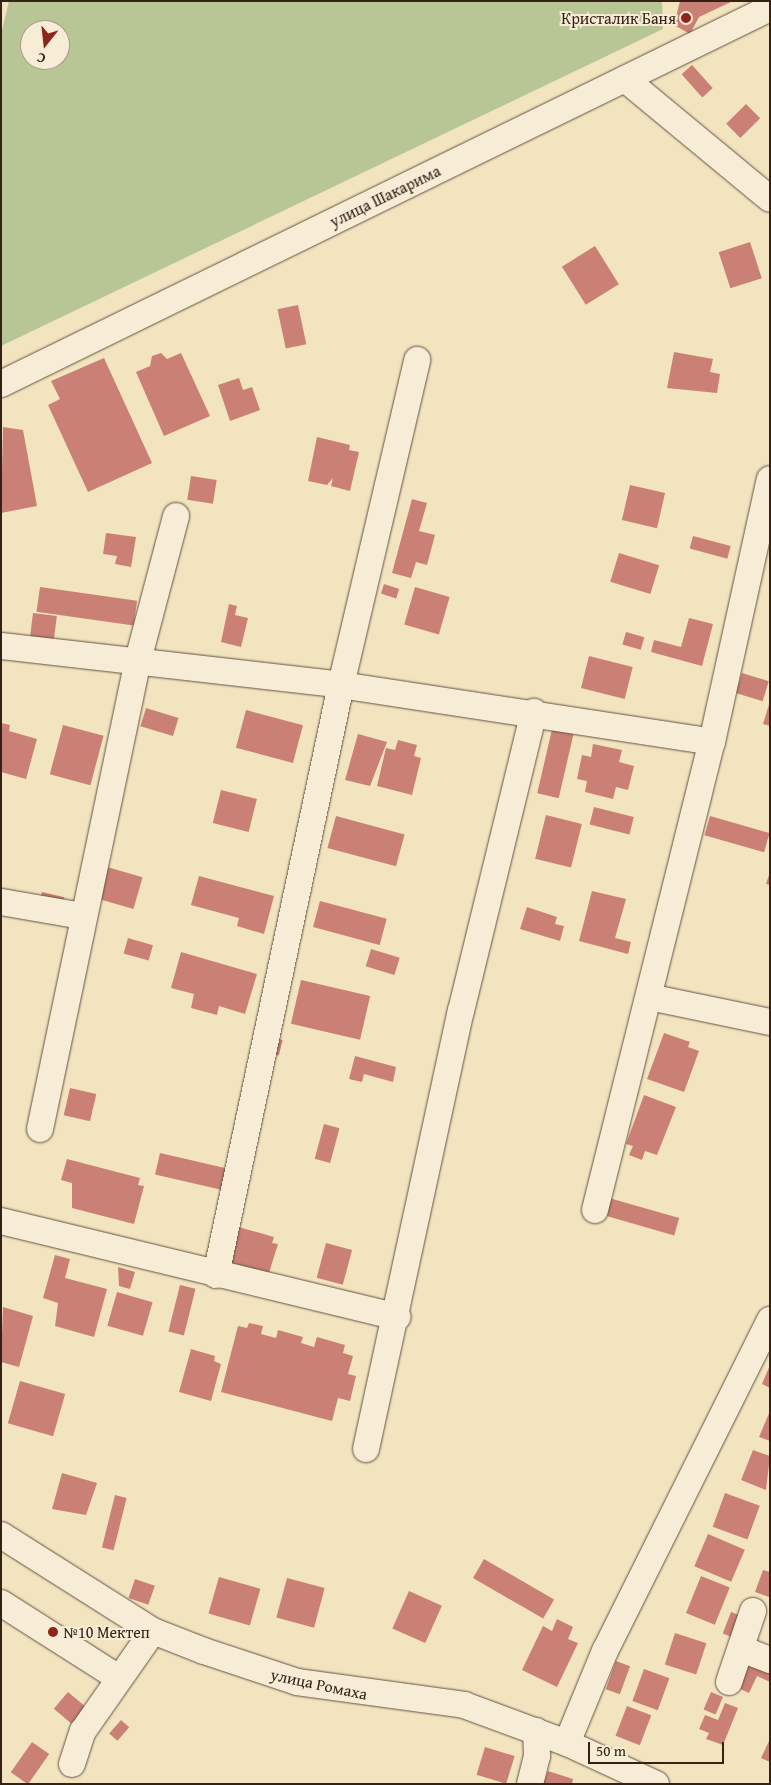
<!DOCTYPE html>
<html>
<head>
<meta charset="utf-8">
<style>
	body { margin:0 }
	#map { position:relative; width:771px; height:1785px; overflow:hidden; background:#f3e4c0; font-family:"Gentium Book Plus",serif }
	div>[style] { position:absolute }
	.green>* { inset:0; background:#b8c595 }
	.building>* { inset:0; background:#ca8074; transform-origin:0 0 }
	.roads { filter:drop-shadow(0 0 1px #645240) drop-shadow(0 0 1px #645240) }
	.minor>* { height:26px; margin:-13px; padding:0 13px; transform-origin:13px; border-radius:13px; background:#f7edd6 }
	.dots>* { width:14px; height:14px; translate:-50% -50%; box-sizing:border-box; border:2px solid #f7edd6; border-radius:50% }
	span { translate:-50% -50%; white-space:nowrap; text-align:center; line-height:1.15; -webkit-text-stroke:4px #f7edd6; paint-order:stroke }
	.poi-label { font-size:16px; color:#352115 }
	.right { translate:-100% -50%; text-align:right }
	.left { translate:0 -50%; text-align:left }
	.street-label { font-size:16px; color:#352115 }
	.frame { position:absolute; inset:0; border:2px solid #352115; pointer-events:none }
	.north { position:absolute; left:20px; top:20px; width:50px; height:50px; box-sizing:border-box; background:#f7edd6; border:1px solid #a99b89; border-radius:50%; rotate:196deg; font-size:14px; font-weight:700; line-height:20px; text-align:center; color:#352115 }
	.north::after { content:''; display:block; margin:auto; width:18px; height:22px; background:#8f2418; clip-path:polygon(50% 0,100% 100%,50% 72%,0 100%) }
	.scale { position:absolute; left:588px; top:1742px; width:136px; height:22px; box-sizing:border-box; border:2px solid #352115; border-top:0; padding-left:6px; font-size:15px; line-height:18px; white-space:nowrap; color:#352115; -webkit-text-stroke:4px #f7edd6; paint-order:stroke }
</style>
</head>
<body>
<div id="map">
	<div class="green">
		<i style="clip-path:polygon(evenodd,9px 1px,662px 1px,663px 29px,1px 346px,1px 35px,9px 1px,30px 30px,60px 30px,60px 60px,30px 60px,30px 30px)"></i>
	</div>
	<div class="building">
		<i style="clip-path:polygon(680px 1px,733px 1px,699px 17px,690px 34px,674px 25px)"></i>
		<i style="left:692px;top:65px;width:31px;height:14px;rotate:48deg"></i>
		<i style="left:746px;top:104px;width:20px;height:28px;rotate:45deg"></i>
		<i style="left:750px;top:242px;width:38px;height:33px;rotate:72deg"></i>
		<i style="left:595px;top:246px;width:45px;height:39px;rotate:58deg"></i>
		<i style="left:298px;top:305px;width:40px;height:21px;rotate:78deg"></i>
		<i style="clip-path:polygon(674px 352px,713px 359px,710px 372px,720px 374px,717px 393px,667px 388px)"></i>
		<i style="clip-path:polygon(161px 353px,167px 359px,181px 353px,210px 416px,164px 436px,136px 372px,150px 366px,152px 356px)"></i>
		<i style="clip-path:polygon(104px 358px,152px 463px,88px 492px,48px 405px,60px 399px,51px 381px)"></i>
		<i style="clip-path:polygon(239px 378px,243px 390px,252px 387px,260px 410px,230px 421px,218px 385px)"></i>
		<i style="clip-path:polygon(3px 427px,23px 430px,37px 506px,1px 513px)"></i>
		<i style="clip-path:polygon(317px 437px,350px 445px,349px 450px,359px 452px,350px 491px,331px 486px,333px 478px,327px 485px,308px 481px)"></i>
		<i style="left:191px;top:476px;width:26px;height:24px;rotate:9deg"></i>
		<i style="left:630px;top:485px;width:36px;height:36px;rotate:13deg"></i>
		<i style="clip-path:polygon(412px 499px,427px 503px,419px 531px,435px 535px,427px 565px,416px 562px,411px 578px,392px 573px)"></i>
		<i style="clip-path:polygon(106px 533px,136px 537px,131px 567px,115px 564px,117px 556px,103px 554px)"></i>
		<i style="left:693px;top:536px;width:39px;height:13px;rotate:15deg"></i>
		<i style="left:619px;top:553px;width:42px;height:30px;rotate:17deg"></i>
		<i style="left:384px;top:584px;width:16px;height:10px;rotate:18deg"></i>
		<i style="left:40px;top:587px;width:98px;height:25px;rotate:8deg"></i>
		<i style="left:415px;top:587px;width:36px;height:39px;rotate:16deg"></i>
		<i style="clip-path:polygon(229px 604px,237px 606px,235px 615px,248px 618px,241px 647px,221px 642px)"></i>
		<i style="left:33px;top:613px;width:24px;height:27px;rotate:7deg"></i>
		<i style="clip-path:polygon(689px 618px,713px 624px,702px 666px,651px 652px,654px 640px,681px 647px)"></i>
		<i style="left:626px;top:632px;width:19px;height:13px;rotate:16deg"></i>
		<i style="left:589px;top:656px;width:45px;height:33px;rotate:14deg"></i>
		<i style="left:742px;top:673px;width:28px;height:21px;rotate:17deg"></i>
		<i style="clip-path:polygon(770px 701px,770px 726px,763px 724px)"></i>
		<i style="left:146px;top:708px;width:34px;height:19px;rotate:17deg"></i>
		<i style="left:246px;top:710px;width:59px;height:39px;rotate:15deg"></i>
		<i style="clip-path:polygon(1px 723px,10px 725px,9px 731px,37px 739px,26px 779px,1px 772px)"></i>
		<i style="left:63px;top:725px;width:42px;height:51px;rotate:15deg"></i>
		<i style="left:553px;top:725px;width:22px;height:70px;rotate:13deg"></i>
		<i style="clip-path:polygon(358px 734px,387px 742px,370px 786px,345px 780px)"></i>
		<i style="clip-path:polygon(398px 740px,417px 745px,414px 756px,421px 758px,412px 795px,377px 786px,386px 748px,395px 750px)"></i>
		<i style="clip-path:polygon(593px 744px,622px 750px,619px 762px,634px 766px,628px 790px,616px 787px,613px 799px,585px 792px,587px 781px,577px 779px,582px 755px,591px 757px)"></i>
		<i style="left:221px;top:790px;width:37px;height:34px;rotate:14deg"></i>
		<i style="left:594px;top:807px;width:41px;height:18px;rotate:14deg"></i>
		<i style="left:546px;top:815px;width:37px;height:45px;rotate:14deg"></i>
		<i style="left:336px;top:816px;width:71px;height:33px;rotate:15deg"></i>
		<i style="left:710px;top:816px;width:62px;height:20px;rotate:16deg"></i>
		<i style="left:107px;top:867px;width:37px;height:33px;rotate:16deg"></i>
		<i style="clip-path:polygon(770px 872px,770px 885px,766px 884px)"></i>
		<i style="clip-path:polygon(199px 876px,274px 896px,264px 934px,237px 926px,239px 918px,191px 905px)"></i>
		<i style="clip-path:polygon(592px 891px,626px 899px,615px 938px,631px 942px,628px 954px,579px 941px)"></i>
		<i style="left:42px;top:892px;width:23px;height:11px;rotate:13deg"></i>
		<i style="left:320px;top:901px;width:69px;height:27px;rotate:15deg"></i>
		<i style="clip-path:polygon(527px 907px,557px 917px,555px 924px,564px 926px,560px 941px,520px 929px)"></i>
		<i style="left:128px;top:938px;width:26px;height:16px;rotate:16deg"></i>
		<i style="left:371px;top:949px;width:30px;height:18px;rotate:17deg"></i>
		<i style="clip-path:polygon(181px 952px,257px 974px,245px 1014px,219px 1006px,217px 1015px,191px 1008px,194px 994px,171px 988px)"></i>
		<i style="left:301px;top:980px;width:71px;height:45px;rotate:13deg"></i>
		<i style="clip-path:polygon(664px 1033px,690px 1042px,688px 1047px,699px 1051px,684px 1092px,647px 1079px)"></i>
		<i style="left:271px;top:1037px;width:12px;height:16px;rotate:14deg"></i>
		<i style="clip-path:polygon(355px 1056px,396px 1067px,393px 1082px,364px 1074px,362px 1082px,349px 1079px)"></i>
		<i style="left:70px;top:1088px;width:27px;height:28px;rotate:13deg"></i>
		<i style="clip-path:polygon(644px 1095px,676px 1107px,657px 1155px,645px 1151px,642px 1160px,629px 1155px,633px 1146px,626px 1144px)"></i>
		<i style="left:324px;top:1124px;width:16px;height:36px;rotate:15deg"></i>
		<i style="left:160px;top:1153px;width:69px;height:22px;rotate:13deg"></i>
		<i style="clip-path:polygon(67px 1159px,140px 1178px,138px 1185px,144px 1186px,134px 1224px,72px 1208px,72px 1183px,61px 1180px)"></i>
		<i style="left:609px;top:1198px;width:73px;height:18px;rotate:16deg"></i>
		<i style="clip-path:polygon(235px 1226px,274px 1237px,272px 1243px,278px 1244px,269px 1273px,225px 1261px)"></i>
		<i style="left:326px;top:1243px;width:27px;height:36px;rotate:15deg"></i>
		<i style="clip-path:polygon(55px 1255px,70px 1259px,65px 1278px,107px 1289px,94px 1337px,55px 1326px,58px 1303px,43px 1298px)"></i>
		<i style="clip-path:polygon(118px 1267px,135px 1272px,130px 1289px,119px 1286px)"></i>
		<i style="left:180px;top:1285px;width:16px;height:48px;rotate:14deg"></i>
		<i style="left:117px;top:1292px;width:37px;height:35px;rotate:16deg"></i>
		<i style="clip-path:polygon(3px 1307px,33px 1316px,19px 1367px,1px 1362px)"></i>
		<i style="clip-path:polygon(249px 1323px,263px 1326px,261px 1334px,276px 1338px,278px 1330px,303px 1337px,301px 1343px,314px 1347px,317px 1337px,345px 1345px,343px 1353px,353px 1356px,348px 1374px,356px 1376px,350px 1401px,338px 1398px,332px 1421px,221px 1392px,238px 1326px,247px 1328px)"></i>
		<i style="clip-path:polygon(191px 1349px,215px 1356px,214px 1361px,221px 1364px,211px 1401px,179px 1392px)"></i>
		<i style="clip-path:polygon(770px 1365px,770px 1388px,762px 1384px)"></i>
		<i style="left:20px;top:1381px;width:47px;height:44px;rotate:16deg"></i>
		<i style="clip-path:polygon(770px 1411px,770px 1441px,759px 1437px)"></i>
		<i style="clip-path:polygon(753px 1450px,770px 1456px,766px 1490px,741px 1480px)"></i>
		<i style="clip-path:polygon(62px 1473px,97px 1483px,86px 1515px,52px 1509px)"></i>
		<i style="left:725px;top:1493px;width:37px;height:36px;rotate:20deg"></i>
		<i style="left:115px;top:1495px;width:12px;height:54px;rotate:14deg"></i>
		<i style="left:708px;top:1534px;width:40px;height:35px;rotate:23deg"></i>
		<i style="left:484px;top:1559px;width:81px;height:22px;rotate:30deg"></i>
		<i style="clip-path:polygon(763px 1570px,770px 1572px,769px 1597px,755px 1592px)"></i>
		<i style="left:701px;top:1576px;width:31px;height:40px;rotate:22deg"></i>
		<i style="left:219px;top:1577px;width:43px;height:38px;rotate:16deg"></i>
		<i style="left:287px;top:1578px;width:39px;height:41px;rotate:15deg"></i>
		<i style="left:135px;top:1579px;width:21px;height:20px;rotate:19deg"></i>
		<i style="left:409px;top:1591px;width:36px;height:41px;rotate:24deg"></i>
		<i style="left:731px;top:1612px;width:14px;height:23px;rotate:21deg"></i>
		<i style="clip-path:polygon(557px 1619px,573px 1627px,568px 1639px,578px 1643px,557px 1687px,522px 1670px,543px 1626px,552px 1631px)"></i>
		<i style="left:675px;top:1633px;width:33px;height:33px;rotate:18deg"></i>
		<i style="clip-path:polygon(749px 1658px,770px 1668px,770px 1682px,757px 1676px,749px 1693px,736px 1687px)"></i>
		<i style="left:616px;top:1661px;width:15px;height:30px;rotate:20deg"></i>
		<i style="left:644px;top:1669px;width:27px;height:34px;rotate:20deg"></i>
		<i style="left:68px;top:1692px;width:23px;height:22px;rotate:40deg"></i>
		<i style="left:711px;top:1692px;width:13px;height:19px;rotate:23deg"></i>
		<i style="clip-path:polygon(725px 1703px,738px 1708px,723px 1745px,706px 1739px,709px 1733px,699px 1729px,705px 1715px,718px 1720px)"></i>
		<i style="left:627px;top:1706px;width:26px;height:32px;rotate:21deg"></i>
		<i style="left:121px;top:1720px;width:11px;height:18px;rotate:41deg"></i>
		<i style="clip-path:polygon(770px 1739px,770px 1762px,761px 1758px)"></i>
		<i style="left:32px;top:1742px;width:21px;height:37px;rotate:35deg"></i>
		<i style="left:485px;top:1747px;width:31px;height:29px;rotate:17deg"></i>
		<i style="clip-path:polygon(548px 1771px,573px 1779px,572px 1784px,543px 1784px)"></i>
	</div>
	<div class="roads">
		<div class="minor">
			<i style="left:625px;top:79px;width:188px;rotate:39.6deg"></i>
			<i style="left:1px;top:384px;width:856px;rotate:-26.06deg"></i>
			<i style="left:1px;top:646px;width:342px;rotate:6.5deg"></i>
			<i style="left:341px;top:685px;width:375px;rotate:8.7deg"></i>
			<i style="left:1px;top:902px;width:82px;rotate:9.8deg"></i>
			<i style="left:649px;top:997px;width:124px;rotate:11.7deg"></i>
			<i style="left:40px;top:1129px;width:475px;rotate:-78.2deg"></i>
			<i style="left:137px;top:664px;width:153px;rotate:-75.2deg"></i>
			<i style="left:595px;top:1210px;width:482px;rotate:-76deg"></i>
			<i style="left:712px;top:742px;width:269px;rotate:-77.6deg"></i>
			<i style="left:1px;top:1221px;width:408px;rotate:13.6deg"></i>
			<i style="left:216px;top:1275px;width:603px;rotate:-78.04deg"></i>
			<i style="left:341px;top:685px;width:334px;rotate:-76.8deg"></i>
			<i style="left:366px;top:1449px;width:448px;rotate:-77.8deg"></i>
			<i style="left:461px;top:1011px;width:308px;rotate:-76.3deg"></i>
			<i style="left:1px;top:1535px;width:180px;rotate:32.3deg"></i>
			<i style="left:153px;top:1631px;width:55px;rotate:21.4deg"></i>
			<i style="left:204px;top:1651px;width:98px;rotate:18.4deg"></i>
			<i style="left:297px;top:1682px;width:169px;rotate:7.8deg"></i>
			<i style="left:464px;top:1705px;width:110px;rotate:20.3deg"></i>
			<i style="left:567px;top:1743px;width:98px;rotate:24.7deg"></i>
			<i style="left:1px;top:1603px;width:138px;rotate:32.5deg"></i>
			<i style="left:744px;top:1650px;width:28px;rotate:21deg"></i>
			<i style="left:729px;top:1682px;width:75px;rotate:-71.3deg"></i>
			<i style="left:567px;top:1743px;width:100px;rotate:-67.6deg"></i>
			<i style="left:605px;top:1651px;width:370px;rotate:-63.5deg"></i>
			<i style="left:72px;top:1764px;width:35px;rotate:-72deg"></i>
			<i style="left:83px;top:1731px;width:122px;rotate:-55deg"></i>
			<i style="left:530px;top:1784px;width:29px;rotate:-76deg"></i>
			<i style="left:537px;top:1756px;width:25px;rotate:-92deg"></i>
		</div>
	</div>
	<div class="dots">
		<i style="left:686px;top:18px;background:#8f2418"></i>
		<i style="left:53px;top:1632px;background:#8f2418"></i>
	</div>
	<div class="poi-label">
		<span class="right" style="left:676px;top:18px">Кристалик Баня</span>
		<span class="left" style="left:63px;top:1632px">№10 Мектеп</span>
	</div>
	<div class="street-label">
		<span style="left:385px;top:196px;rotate:-26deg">улица Шакарима</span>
		<span style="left:319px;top:1684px;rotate:12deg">улица Ромаха</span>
	</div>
	<div class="frame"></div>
	<div class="north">С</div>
	<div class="scale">50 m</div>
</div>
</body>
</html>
